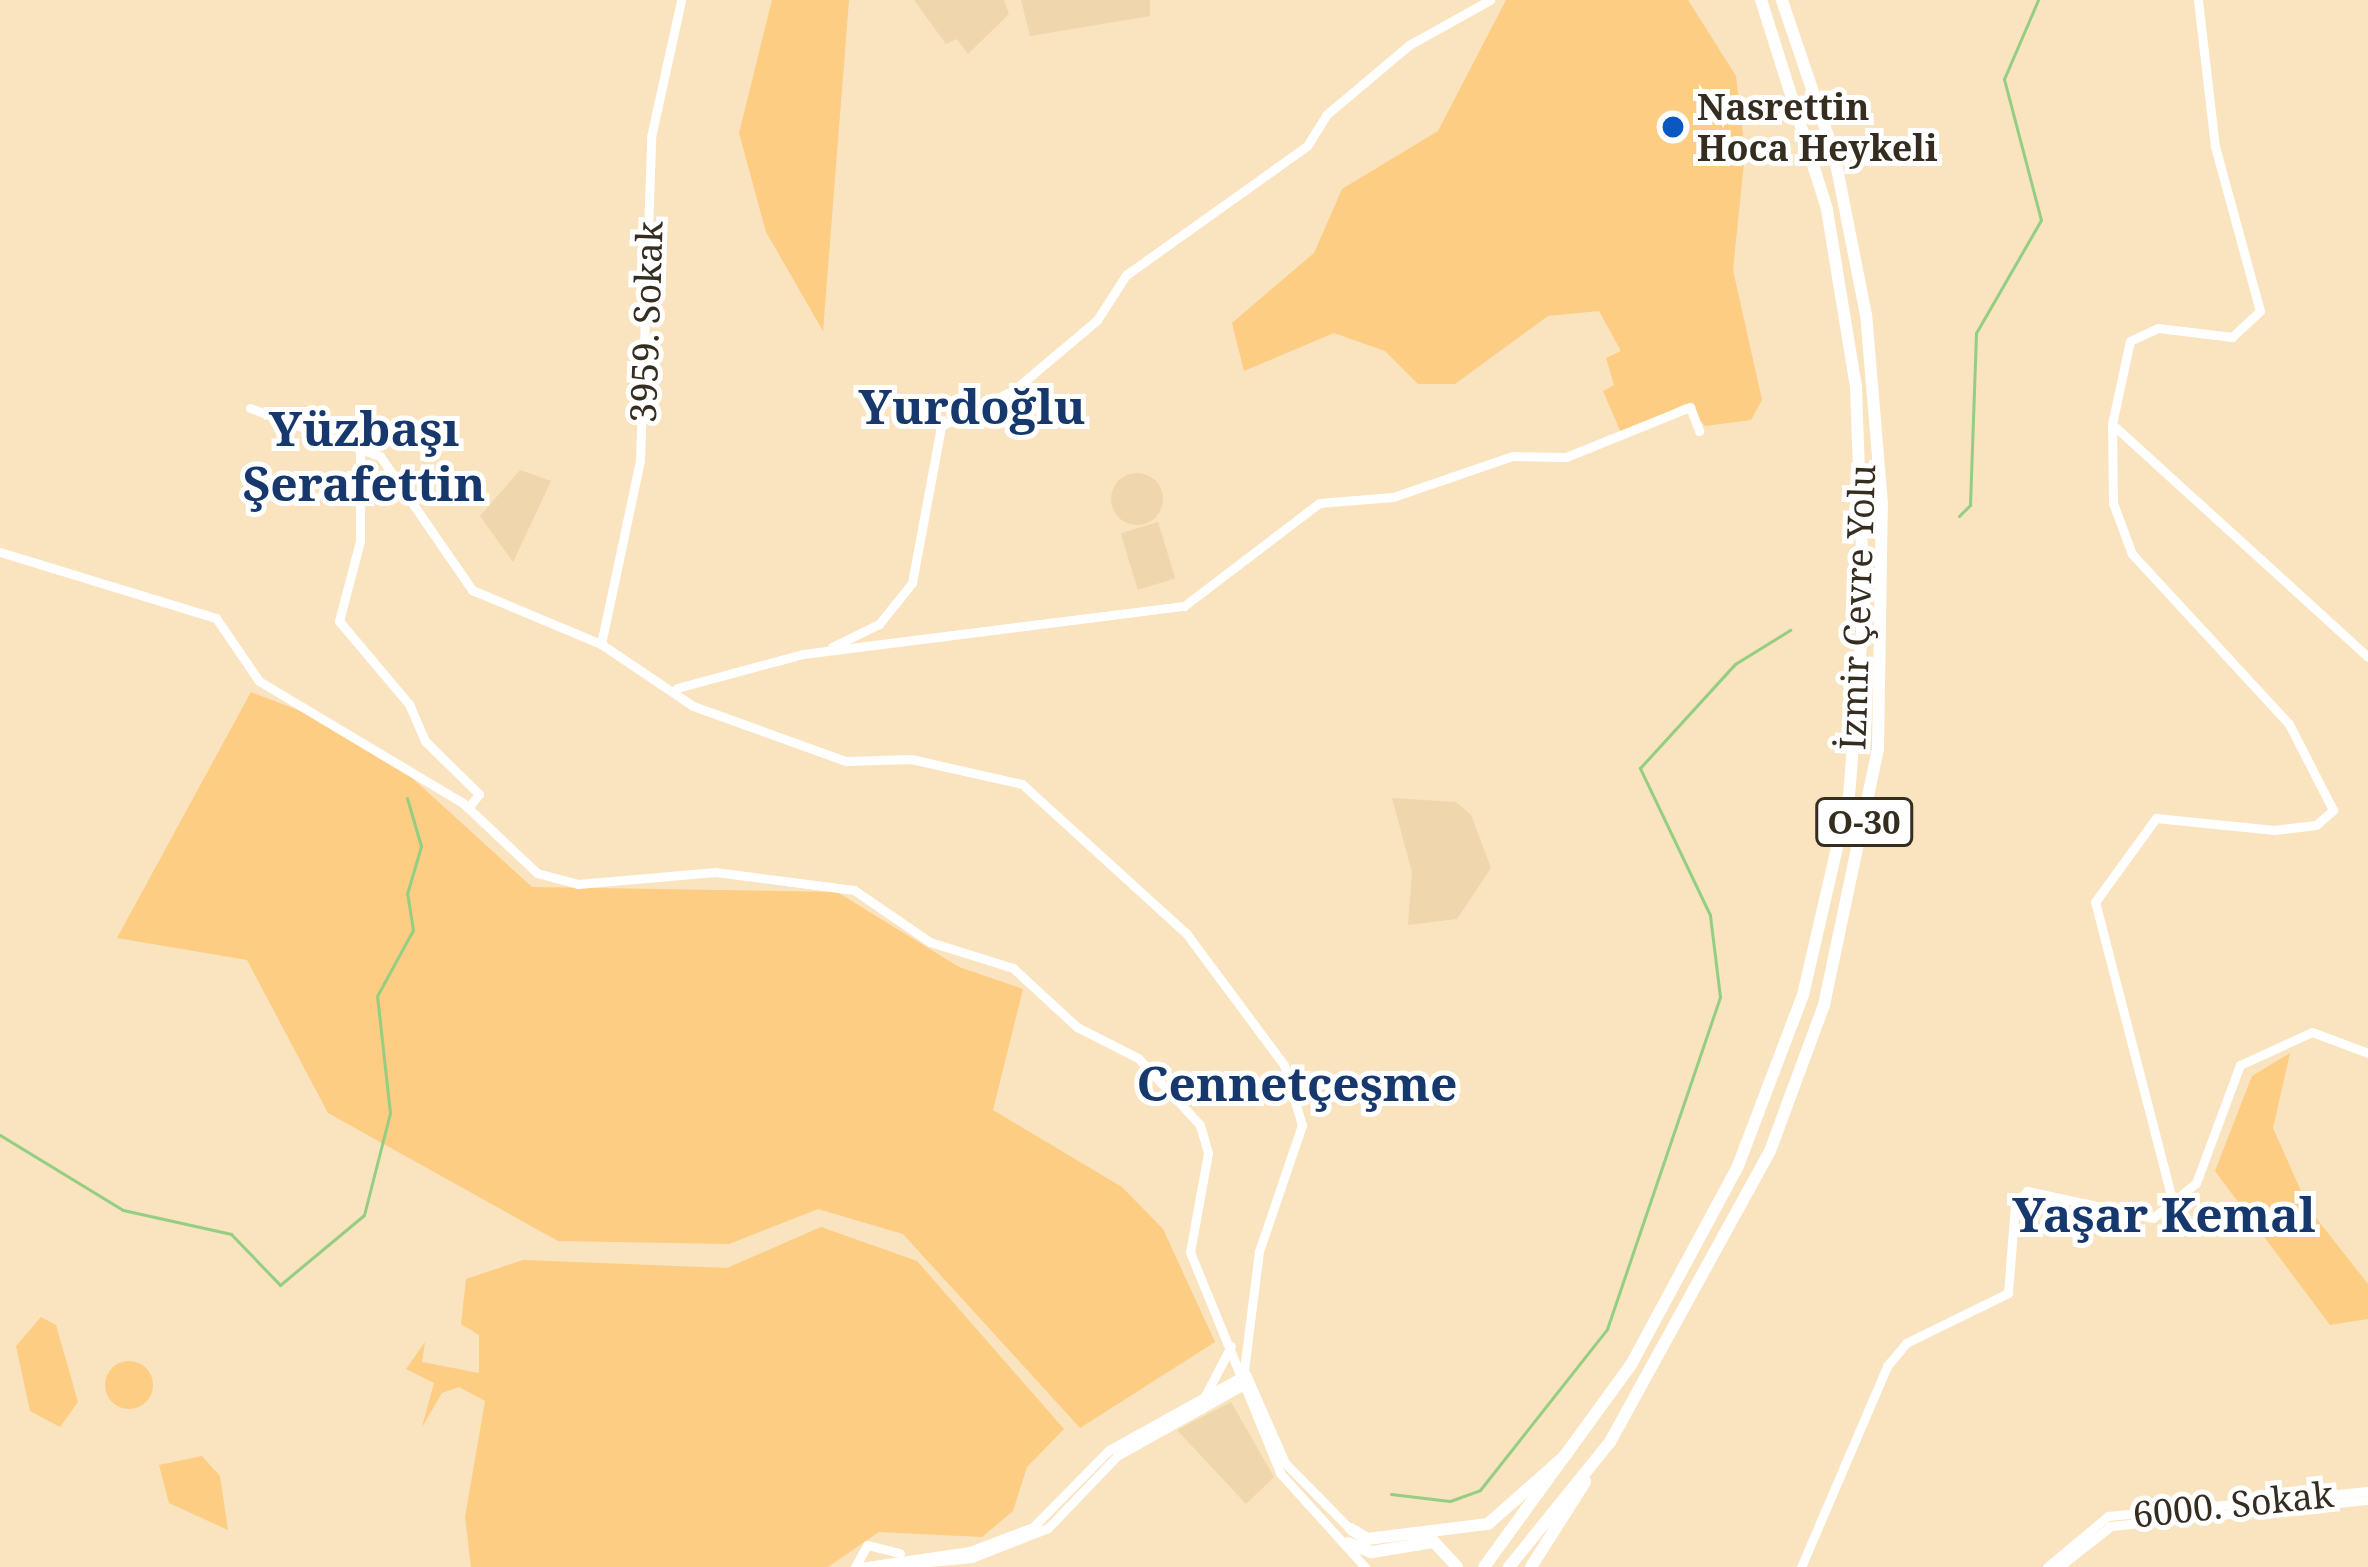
<!DOCTYPE html>
<html>
<head>
<meta charset="utf-8">
<style>
	body { margin:0 }
	#map { position:relative; width:2368px; height:1567px; overflow:hidden; background:#fae3bf; font-family:"Noto Serif",serif }
	div>[style] { position:absolute }
	.built>* { inset:0; background:#f0d6ac; transform-origin:0 0 }
	.round { border-radius:50% }
	.green>* { inset:0; background:#fccd82 }
	.stream>* { height:3px; margin:-1.5px; padding:0 1.5px; transform-origin:1.5px; border-radius:1.5px; background:#93ce83 }
	.secondary>* { height:9px; margin:-4.5px; padding:0 4.5px; transform-origin:4.5px; border-radius:4.5px; background:#fff }
	.highway>* { height:12px; margin:-6px; padding:0 6px; transform-origin:6px; border-radius:6px; background:#fff }
	.dots>* { width:33px; height:33px; translate:-50% -50%; box-sizing:border-box; border:6px solid #fff; border-radius:50% }
	span { translate:-50% -50%; white-space:nowrap; text-align:center; line-height:1.15; -webkit-text-stroke:10px #fff; paint-order:stroke }
	.shield-label span { padding:3px 9px; background:#fff; border:3px solid; border-radius:9px; -webkit-text-stroke-width:0 }
	.shield-label { font-size:33px; color:#352d1f; font-weight:700 }
	.poi-label { font-size:36px; color:#352d1f; font-weight:700 }
	.left { translate:0 -50%; text-align:left }
	.street-label { font-size:36px; color:#352d1f }
	.district-label { font-size:48px; color:#16386d; font-weight:700 }
</style>
</head>
<body>
<div id="map">
	<div class="built">
		<i style="clip-path:polygon(914px 0,1004px 0,1009px 14px,968px 54px,957px 39px,946px 44px)"></i>
		<i style="clip-path:polygon(1021px 0,1150px 0,1150px 16px,1030px 36px)"></i>
		<i style="clip-path:polygon(520px 470px,551px 481px,513px 562px,480px 516px)"></i>
		<i class="round" style="left:1111px;top:473px;width:52px;height:52px"></i>
		<i style="left:1158px;top:522px;width:59px;height:39px;rotate:73deg"></i>
		<i style="clip-path:polygon(1392px 798px,1456px 802px,1471px 815px,1491px 868px,1457px 919px,1408px 925px,1412px 872px)"></i>
		<i style="clip-path:polygon(1231px 1402px,1274px 1477px,1246px 1504px,1177px 1430px)"></i>
	</div>
	<div class="green">
		<i style="clip-path:polygon(772px 0,849px 0,823px 331px,766px 232px,739px 133px)"></i>
		<i style="clip-path:polygon(1506px 0,1688px 0,1736px 76px,1745px 152px,1733px 270px,1762px 400px,1751px 420px,1705px 426px,1686px 403px,1622px 435px,1603px 391px,1614px 385px,1606px 358px,1621px 351px,1599px 311px,1548px 316px,1455px 384px,1418px 384px,1385px 351px,1334px 333px,1244px 371px,1232px 323px,1314px 253px,1342px 189px,1438px 131px)"></i>
		<i style="clip-path:polygon(251px 692px,324px 720px,411px 777px,532px 887px,837px 892px,959px 967px,1023px 989px,993px 1110px,1122px 1187px,1163px 1229px,1215px 1342px,1080px 1428px,903px 1234px,818px 1209px,729px 1244px,558px 1241px,328px 1113px,247px 960px,117px 938px)"></i>
		<i style="clip-path:polygon(2290px 1053px,2273px 1128px,2309px 1209px,2368px 1284px,2368px 1319px,2330px 1325px,2215px 1171px,2252px 1076px)"></i>
		<i style="clip-path:polygon(821px 1227px,917px 1261px,1064px 1429px,1027px 1467px,1013px 1511px,982px 1537px,879px 1532px,828px 1567px,471px 1567px,465px 1517px,485px 1401px,459px 1387px,442px 1393px,422px 1427px,434px 1383px,406px 1369px,425px 1342px,422px 1362px,479px 1373px,479px 1335px,461px 1324px,466px 1279px,523px 1260px,727px 1268px)"></i>
		<i style="clip-path:polygon(41px 1317px,56px 1325px,78px 1402px,60px 1427px,30px 1411px,16px 1346px)"></i>
		<i class="round" style="left:105px;top:1361px;width:48px;height:48px"></i>
		<i style="clip-path:polygon(202px 1456px,220px 1476px,228px 1530px,169px 1503px,159px 1465px)"></i>
	</div>
	<div class="stream">
		<i style="left:1959px;top:516px;width:16px;rotate:-45deg"></i>
		<i style="left:1970px;top:505px;width:172px;rotate:-88deg"></i>
		<i style="left:1976px;top:333px;width:130px;rotate:-60.1deg"></i>
		<i style="left:2041px;top:220px;width:146px;rotate:-104.7deg"></i>
		<i style="left:2004px;top:79px;width:86px;rotate:-66.7deg"></i>
		<i style="left:0;top:1135px;width:144px;rotate:31.4deg"></i>
		<i style="left:123px;top:1210px;width:111px;rotate:12.5deg"></i>
		<i style="left:231px;top:1234px;width:71px;rotate:46.1deg"></i>
		<i style="left:280px;top:1285px;width:109px;rotate:-39.8deg"></i>
		<i style="left:364px;top:1215px;width:105px;rotate:-75.7deg"></i>
		<i style="left:390px;top:1113px;width:118px;rotate:-96.3deg"></i>
		<i style="left:377px;top:996px;width:75px;rotate:-61.4deg"></i>
		<i style="left:413px;top:930px;width:36px;rotate:-99deg"></i>
		<i style="left:407px;top:894px;width:50px;rotate:-73.7deg"></i>
		<i style="left:421px;top:846px;width:50px;rotate:-106.3deg"></i>
		<i style="left:1391px;top:1494px;width:59px;rotate:6.8deg"></i>
		<i style="left:1450px;top:1501px;width:32px;rotate:-20deg"></i>
		<i style="left:1480px;top:1490px;width:205px;rotate:-51.7deg"></i>
		<i style="left:1607px;top:1329px;width:351px;rotate:-71.2deg"></i>
		<i style="left:1720px;top:997px;width:83px;rotate:-97deg"></i>
		<i style="left:1710px;top:915px;width:163px;rotate:-115.5deg"></i>
		<i style="left:1640px;top:768px;width:141px;rotate:-47.6deg"></i>
		<i style="left:1735px;top:664px;width:65px;rotate:-31.7deg"></i>
	</div>
	<div class="secondary">
		<i style="left:250px;top:408px;width:139px;rotate:20.3deg"></i>
		<i style="left:380px;top:456px;width:163px;rotate:55.5deg"></i>
		<i style="left:472px;top:590px;width:140px;rotate:22.7deg"></i>
		<i style="left:601px;top:644px;width:111px;rotate:34deg"></i>
		<i style="left:693px;top:706px;width:163px;rotate:19.8deg"></i>
		<i style="left:846px;top:761px;width:65px;rotate:-1.8deg"></i>
		<i style="left:911px;top:759px;width:114px;rotate:12.7deg"></i>
		<i style="left:1022px;top:784px;width:222px;rotate:42.3deg"></i>
		<i style="left:1186px;top:933px;width:164px;rotate:53.4deg"></i>
		<i style="left:1284px;top:1065px;width:63px;rotate:73.3deg"></i>
		<i style="left:1302px;top:1125px;width:133px;rotate:108.8deg"></i>
		<i style="left:1259px;top:1251px;width:136px;rotate:97.2deg"></i>
		<i style="left:1242px;top:1386px;width:143px;rotate:150.8deg"></i>
		<i style="left:1117px;top:1456px;width:100px;rotate:133.8deg"></i>
		<i style="left:1048px;top:1528px;width:82px;rotate:158.5deg"></i>
		<i style="left:972px;top:1558px;width:97px;rotate:174.7deg"></i>
		<i style="left:2112px;top:424px;width:346px;rotate:42.3deg"></i>
		<i style="left:360px;top:449px;width:92px;rotate:90deg"></i>
		<i style="left:360px;top:541px;width:83px;rotate:104.7deg"></i>
		<i style="left:339px;top:621px;width:109px;rotate:49.9deg"></i>
		<i style="left:409px;top:704px;width:40px;rotate:66.6deg"></i>
		<i style="left:425px;top:741px;width:76px;rotate:44.5deg"></i>
		<i style="left:479px;top:794px;width:18px;rotate:128deg"></i>
		<i style="left:0;top:552px;width:226px;rotate:17deg"></i>
		<i style="left:216px;top:618px;width:76px;rotate:55.7deg"></i>
		<i style="left:259px;top:681px;width:238px;rotate:30.9deg"></i>
		<i style="left:463px;top:803px;width:102px;rotate:43.4deg"></i>
		<i style="left:537px;top:873px;width:42px;rotate:15deg"></i>
		<i style="left:578px;top:884px;width:138px;rotate:-5deg"></i>
		<i style="left:715px;top:872px;width:140px;rotate:7.4deg"></i>
		<i style="left:854px;top:890px;width:92px;rotate:34.4deg"></i>
		<i style="left:930px;top:942px;width:87px;rotate:17.4deg"></i>
		<i style="left:1013px;top:968px;width:87px;rotate:42.7deg"></i>
		<i style="left:1077px;top:1027px;width:68px;rotate:26.9deg"></i>
		<i style="left:1138px;top:1058px;width:91px;rotate:47.2deg"></i>
		<i style="left:1200px;top:1125px;width:29px;rotate:74deg"></i>
		<i style="left:1208px;top:1153px;width:101px;rotate:100.3deg"></i>
		<i style="left:1190px;top:1252px;width:239px;rotate:67.8deg"></i>
		<i style="left:1280px;top:1473px;width:127px;rotate:47.9deg"></i>
		<i style="left:601px;top:644px;width:188px;rotate:-78deg"></i>
		<i style="left:640px;top:460px;width:323px;rotate:-88deg"></i>
		<i style="left:651px;top:137px;width:140px;rotate:-77.6deg"></i>
		<i style="left:832px;top:647px;width:52px;rotate:-26.1deg"></i>
		<i style="left:879px;top:624px;width:53px;rotate:-51.2deg"></i>
		<i style="left:912px;top:583px;width:160px;rotate:-79.5deg"></i>
		<i style="left:941px;top:426px;width:81px;rotate:-26.3deg"></i>
		<i style="left:1014px;top:390px;width:109px;rotate:-40.1deg"></i>
		<i style="left:1097px;top:320px;width:54px;rotate:-57.2deg"></i>
		<i style="left:1126px;top:275px;width:222px;rotate:-35.5deg"></i>
		<i style="left:1307px;top:146px;width:36px;rotate:-58deg"></i>
		<i style="left:1326px;top:115px;width:109px;rotate:-40.1deg"></i>
		<i style="left:1409px;top:45px;width:93px;rotate:-29.1deg"></i>
		<i style="left:677px;top:688px;width:131px;rotate:-15.1deg"></i>
		<i style="left:803px;top:654px;width:384px;rotate:-7.2deg"></i>
		<i style="left:1184px;top:606px;width:170px;rotate:-37.3deg"></i>
		<i style="left:1319px;top:503px;width:74px;rotate:-4.6deg"></i>
		<i style="left:1393px;top:497px;width:127px;rotate:-18.9deg"></i>
		<i style="left:1513px;top:456px;width:53px;rotate:1.1deg"></i>
		<i style="left:1566px;top:457px;width:134px;rotate:-22deg"></i>
		<i style="left:1690px;top:407px;width:26px;rotate:69deg"></i>
		<i style="left:2174px;top:1207px;width:315px;rotate:-104.5deg"></i>
		<i style="left:2095px;top:902px;width:104px;rotate:-54deg"></i>
		<i style="left:2156px;top:818px;width:119px;rotate:5.8deg"></i>
		<i style="left:2274px;top:830px;width:42px;rotate:-6.8deg"></i>
		<i style="left:2316px;top:825px;width:23px;rotate:-41deg"></i>
		<i style="left:2333px;top:810px;width:97px;rotate:-117.1deg"></i>
		<i style="left:2289px;top:724px;width:231px;rotate:-132.7deg"></i>
		<i style="left:2132px;top:554px;width:54px;rotate:-110.4deg"></i>
		<i style="left:2113px;top:503px;width:79px;rotate:-90.7deg"></i>
		<i style="left:2112px;top:424px;width:85px;rotate:-77.8deg"></i>
		<i style="left:2130px;top:341px;width:31px;rotate:-25deg"></i>
		<i style="left:2158px;top:328px;width:75px;rotate:6.9deg"></i>
		<i style="left:2232px;top:337px;width:38px;rotate:-43deg"></i>
		<i style="left:2260px;top:311px;width:170px;rotate:-105.3deg"></i>
		<i style="left:2215px;top:147px;width:148px;rotate:-96.6deg"></i>
		<i style="left:1246px;top:1374px;width:97px;rotate:66.3deg"></i>
		<i style="left:1285px;top:1463px;width:95px;rotate:45.4deg"></i>
		<i style="left:1206px;top:1394px;width:54px;rotate:-62.5deg"></i>
		<i style="left:855px;top:1567px;width:25px;rotate:-61deg"></i>
		<i style="left:867px;top:1545px;width:34px;rotate:14deg"></i>
		<i style="left:860px;top:1567px;width:111px;rotate:-8.3deg"></i>
		<i style="left:970px;top:1551px;width:67px;rotate:-20.9deg"></i>
		<i style="left:1033px;top:1527px;width:108px;rotate:-45.4deg"></i>
		<i style="left:1109px;top:1450px;width:152px;rotate:-29.1deg"></i>
		<i style="left:1801px;top:1567px;width:219px;rotate:-66.8deg"></i>
		<i style="left:1887px;top:1366px;width:30px;rotate:-50deg"></i>
		<i style="left:1906px;top:1343px;width:114px;rotate:-26.1deg"></i>
		<i style="left:2008px;top:1293px;width:89px;rotate:-85.5deg"></i>
		<i style="left:2015px;top:1204px;width:18px;rotate:-47deg"></i>
		<i style="left:2027px;top:1191px;width:129px;rotate:12.1deg"></i>
		<i style="left:2153px;top:1218px;width:55px;rotate:-39.1deg"></i>
		<i style="left:2196px;top:1183px;width:126px;rotate:-69.6deg"></i>
		<i style="left:2240px;top:1065px;width:79px;rotate:-24.6deg"></i>
		<i style="left:2312px;top:1032px;width:60px;rotate:20.6deg"></i>
		<i style="left:2047px;top:1567px;width:80px;rotate:-39.9deg"></i>
		<i style="left:2108px;top:1516px;width:261px;rotate:-5.5deg"></i>
		<i style="left:2059px;top:1567px;width:66px;rotate:-38.3deg"></i>
		<i style="left:2111px;top:1526px;width:258px;rotate:-5.8deg"></i>
	</div>
	<div class="highway">
		<i style="left:1351px;top:1529px;width:19px;rotate:32deg"></i>
		<i style="left:1367px;top:1539px;width:122px;rotate:-7.1deg"></i>
		<i style="left:1488px;top:1524px;width:104px;rotate:-41.5deg"></i>
		<i style="left:1348px;top:1543px;width:26px;rotate:21deg"></i>
		<i style="left:1372px;top:1552px;width:63px;rotate:-9.2deg"></i>
		<i style="left:1434px;top:1542px;width:34px;rotate:47deg"></i>
		<i style="left:1484px;top:1567px;width:252px;rotate:-54deg"></i>
		<i style="left:1632px;top:1363px;width:224px;rotate:-61.7deg"></i>
		<i style="left:1738px;top:1166px;width:183px;rotate:-69.2deg"></i>
		<i style="left:1803px;top:995px;width:204px;rotate:-77deg"></i>
		<i style="left:1849px;top:796px;width:190px;rotate:-85.5deg"></i>
		<i style="left:1864px;top:607px;width:220px;rotate:-92.1deg"></i>
		<i style="left:1856px;top:387px;width:180px;rotate:-99.3deg"></i>
		<i style="left:1827px;top:209px;width:219px;rotate:-107.5deg"></i>
		<i style="left:1509px;top:1567px;width:161px;rotate:-51.1deg"></i>
		<i style="left:1610px;top:1442px;width:332px;rotate:-61.2deg"></i>
		<i style="left:1770px;top:1151px;width:156px;rotate:-69.7deg"></i>
		<i style="left:1824px;top:1005px;width:262px;rotate:-78.1deg"></i>
		<i style="left:1878px;top:749px;width:245px;rotate:-89.1deg"></i>
		<i style="left:1882px;top:504px;width:190px;rotate:-94.8deg"></i>
		<i style="left:1866px;top:315px;width:164px;rotate:-101.2deg"></i>
		<i style="left:1834px;top:154px;width:163px;rotate:-108.7deg"></i>
		<i style="left:1531px;top:1567px;width:101px;rotate:-57.6deg"></i>
	</div>
	<div class="dots">
		<i style="left:1673px;top:127px;background:#0c58c2"></i>
	</div>
	<div class="shield-label">
		<span style="left:1864px;top:822px">O-30</span>
	</div>
	<div class="poi-label">
		<span class="left" style="left:1697px;top:127px">Nasrettin<br>Hoca Heykeli</span>
	</div>
	<div class="street-label">
		<span style="left:646px;top:322px;rotate:-88deg">3959. Sokak</span>
		<span style="left:1857px;top:607px;rotate:-88deg">İzmir Çevre Yolu</span>
		<span style="left:2233px;top:1504px;rotate:-6deg">6000. Sokak</span>
	</div>
	<div class="district-label">
		<span style="left:972px;top:406px">Yurdoğlu</span>
		<span style="left:364px;top:455px">Yüzbaşı<br>Şerafettin</span>
		<span style="left:1297px;top:1083px">Cennetçeşme</span>
		<span style="left:2164px;top:1214px">Yaşar Kemal</span>
	</div>
</div>
</body>
</html>
